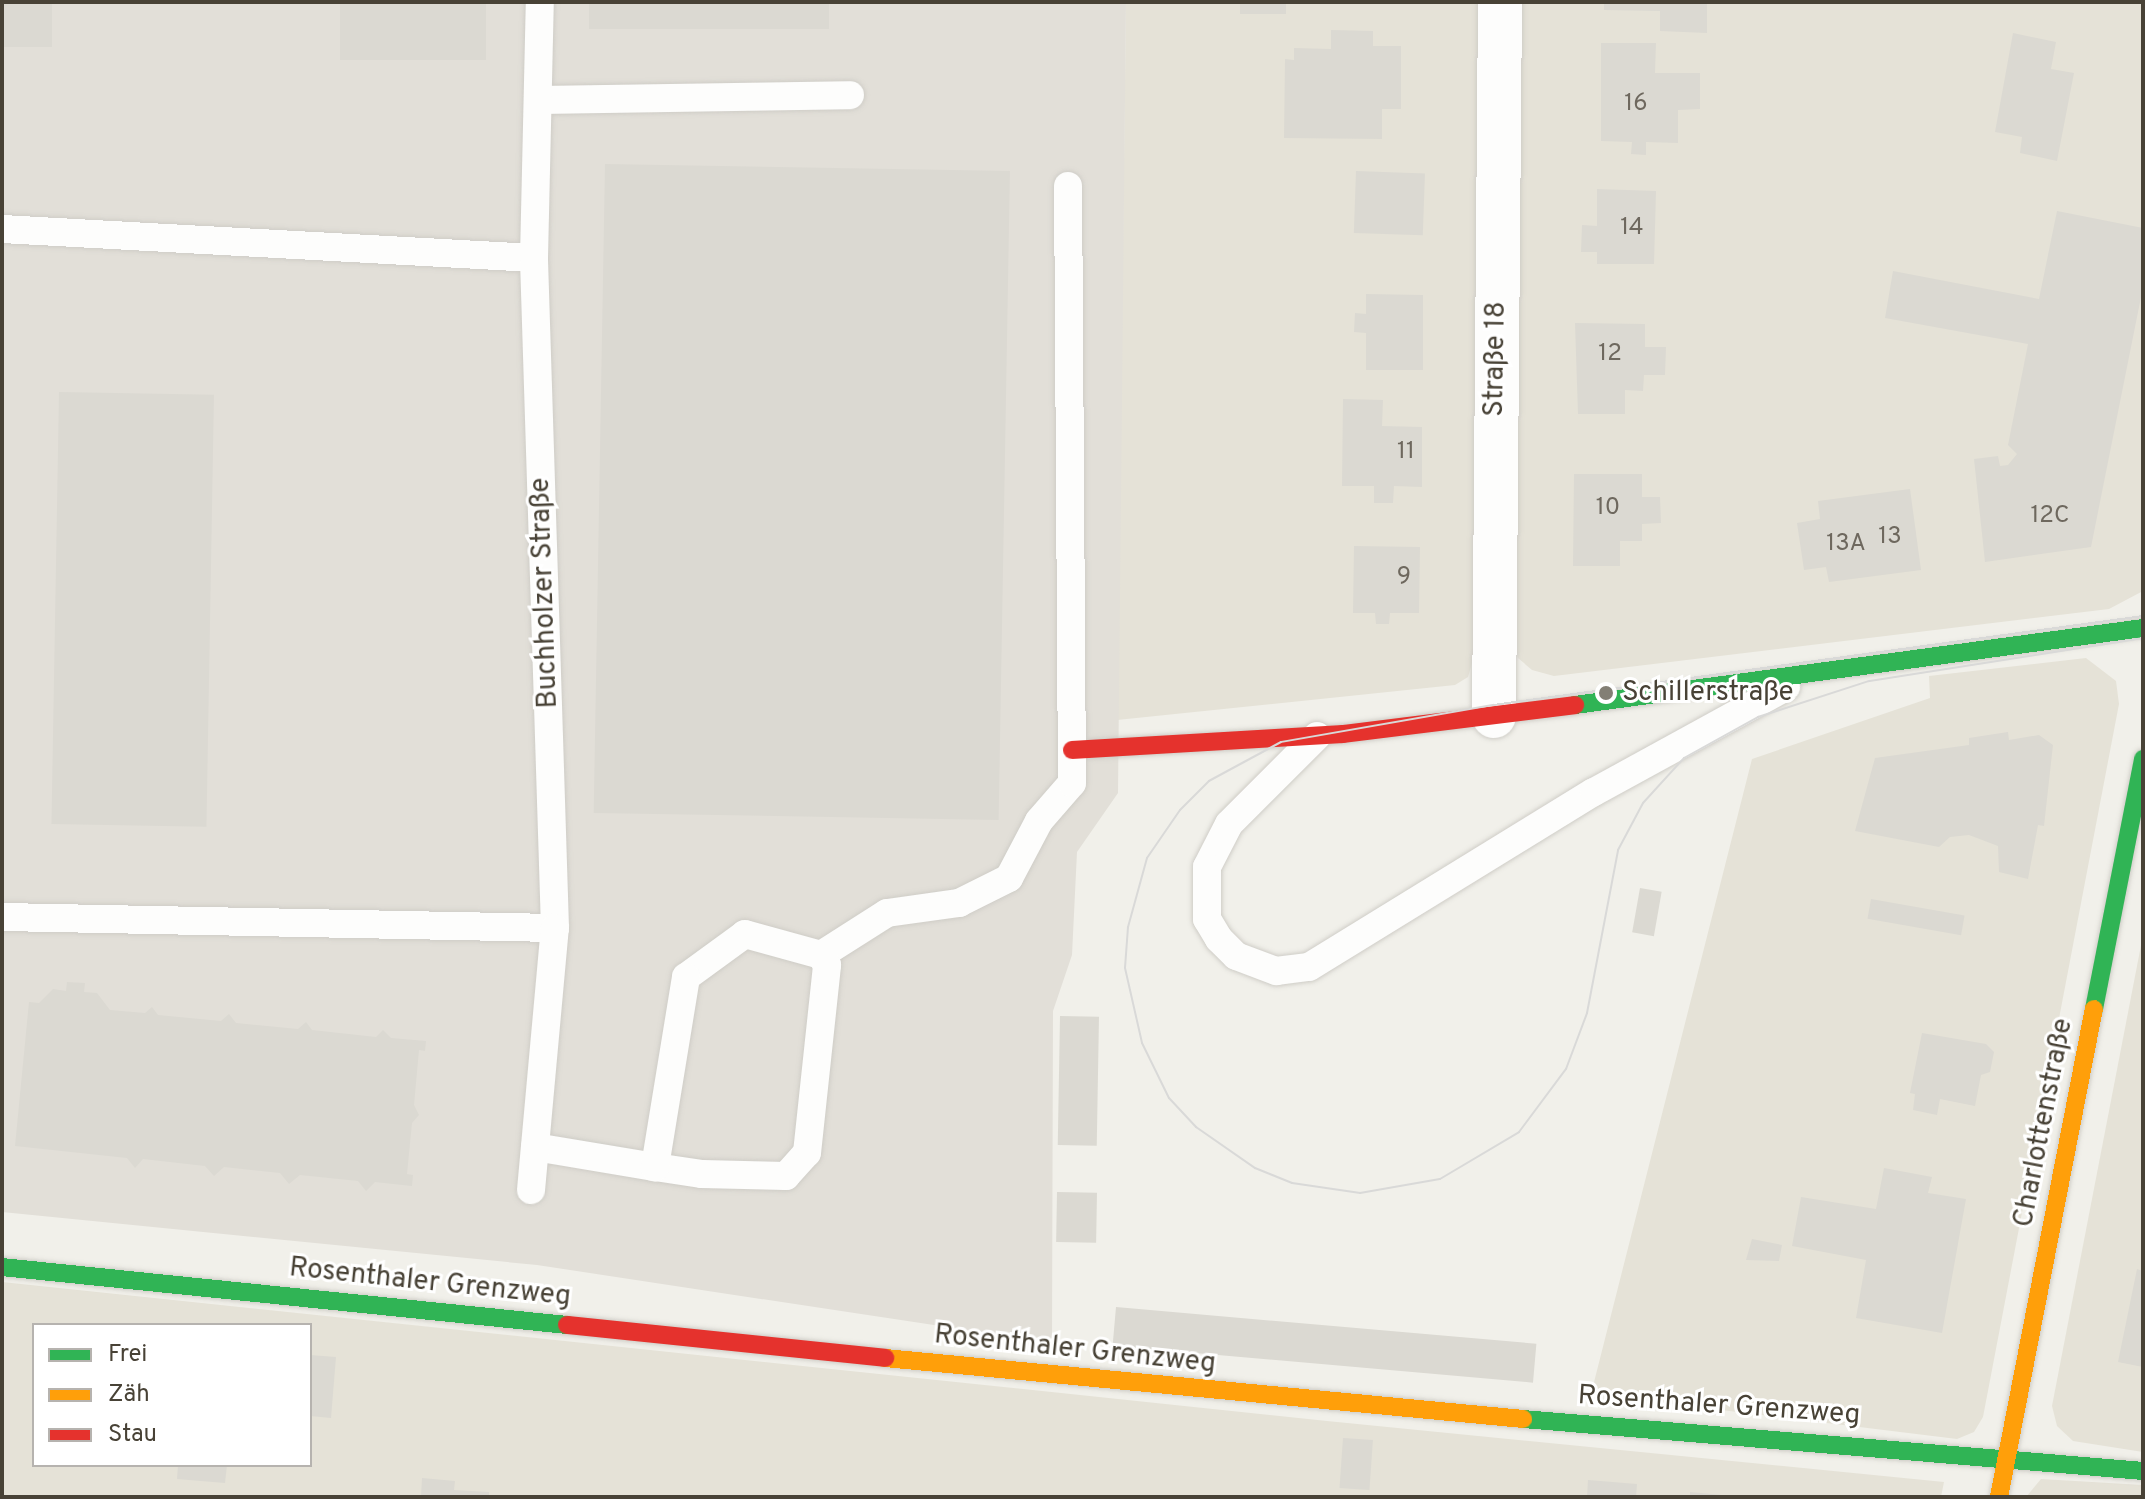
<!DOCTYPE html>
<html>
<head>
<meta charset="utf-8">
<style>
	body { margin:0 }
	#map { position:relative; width:2145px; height:1499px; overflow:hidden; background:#f1f0ea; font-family:Overpass,sans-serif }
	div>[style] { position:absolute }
	.residential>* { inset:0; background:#e5e2d7 }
	.industrial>* { inset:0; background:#e2dfd8 }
	.building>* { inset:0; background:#dbd9d2; transform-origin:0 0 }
	.roads { filter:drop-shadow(0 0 2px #cfcdc7) drop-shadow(0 0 2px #cfcdc7) }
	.lane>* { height:28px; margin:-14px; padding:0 14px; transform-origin:14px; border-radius:14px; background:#fdfdfc }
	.street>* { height:44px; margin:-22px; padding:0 22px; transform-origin:22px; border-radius:22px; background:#fdfdfc }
	.fast>* { height:18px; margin:-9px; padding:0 9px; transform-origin:9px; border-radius:9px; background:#30b455 }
	.slow>* { height:18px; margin:-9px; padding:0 9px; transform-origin:9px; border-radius:9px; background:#ff9f0a }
	.jam>* { height:18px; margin:-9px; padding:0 9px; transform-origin:9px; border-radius:9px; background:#e5322d }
	.tram>* { height:2px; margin:-1px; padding:0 1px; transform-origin:1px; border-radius:1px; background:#d9d9d8 }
	.dots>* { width:22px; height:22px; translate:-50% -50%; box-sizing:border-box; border:4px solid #fff; border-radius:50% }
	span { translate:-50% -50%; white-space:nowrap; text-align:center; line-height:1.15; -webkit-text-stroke:6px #fff; paint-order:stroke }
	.number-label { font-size:24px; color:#6e685e }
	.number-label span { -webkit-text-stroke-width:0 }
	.street-label { font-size:28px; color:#484236 }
	.poi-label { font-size:28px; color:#484236 }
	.left { translate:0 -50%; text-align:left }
	.frame { position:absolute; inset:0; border:4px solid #484236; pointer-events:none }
	.legend { position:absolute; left:32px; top:1323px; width:280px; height:144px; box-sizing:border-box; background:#fff; border:2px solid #b6b3af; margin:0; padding:10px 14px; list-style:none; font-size:24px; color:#484236 }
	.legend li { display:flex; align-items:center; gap:16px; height:40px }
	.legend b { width:40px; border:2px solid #b6b3af }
</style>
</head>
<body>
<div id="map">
	<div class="residential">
		<i style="clip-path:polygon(1126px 2px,1480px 2px,1473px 660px,1468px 677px,1455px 685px,1117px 720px)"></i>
		<i style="clip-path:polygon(1519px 2px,2143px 2px,2143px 591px,2109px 609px,1554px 676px,1532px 670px,1518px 658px,1511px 641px)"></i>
		<i style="clip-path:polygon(2086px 658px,2116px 681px,2119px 704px,1983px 1417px,1974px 1432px,1957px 1439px,1591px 1394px,1752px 759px,1930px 698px,1929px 676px)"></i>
		<i style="clip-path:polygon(2143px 935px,2143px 1452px,2073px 1441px,2057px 1426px,2052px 1406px)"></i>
		<i style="clip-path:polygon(evenodd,2px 1282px,1327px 1421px,1944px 1482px,1941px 1497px,2px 1497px,2px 1282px,34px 1325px,310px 1325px,310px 1465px,34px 1465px,34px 1325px)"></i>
		<i style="clip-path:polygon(2041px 1479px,2143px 1485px,2143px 1497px,2026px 1497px)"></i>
	</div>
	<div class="industrial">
		<i style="clip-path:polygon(2px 2px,1126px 2px,1118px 793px,1077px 852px,1072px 955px,1053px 1011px,1052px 1343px,537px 1265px,2px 1212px)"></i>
	</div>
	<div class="building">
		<i style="left:2px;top:2px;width:50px;height:45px"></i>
		<i style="left:340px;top:2px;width:146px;height:58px"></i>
		<i style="left:589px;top:2px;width:240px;height:27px"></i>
		<i style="left:1240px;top:2px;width:46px;height:12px"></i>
		<i style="clip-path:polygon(1604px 2px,1707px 2px,1707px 33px,1660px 31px,1660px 11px,1604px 10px)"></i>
		<i style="clip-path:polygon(1331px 30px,1373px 31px,1373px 46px,1401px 46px,1401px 109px,1382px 109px,1382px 139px,1284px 138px,1285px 59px,1294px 60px,1294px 48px,1331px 49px)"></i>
		<i style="clip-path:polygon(2013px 33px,2056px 42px,2051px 69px,2074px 73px,2057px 161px,2020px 153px,2022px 137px,1995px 132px)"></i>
		<i style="clip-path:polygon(1601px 43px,1656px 43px,1655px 73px,1700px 73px,1700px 109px,1678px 110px,1678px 143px,1646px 142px,1646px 155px,1631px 154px,1632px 142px,1601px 141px)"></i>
		<i style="left:605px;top:164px;width:405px;height:649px;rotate:1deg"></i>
		<i style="left:1356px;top:171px;width:69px;height:62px;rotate:2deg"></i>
		<i style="clip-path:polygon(1597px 189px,1656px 191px,1654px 264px,1597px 264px,1597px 252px,1581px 252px,1582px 225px,1597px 226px)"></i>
		<i style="clip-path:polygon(2057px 211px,2143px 228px,2143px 287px,2091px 547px,1985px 562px,1974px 459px,1998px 456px,2000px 466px,2008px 465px,2017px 454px,2008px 445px,2028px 344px,1885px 318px,1893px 271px,2039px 299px)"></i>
		<i style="clip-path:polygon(1366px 294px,1423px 295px,1423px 370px,1366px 370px,1366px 333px,1354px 332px,1355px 313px,1366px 314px)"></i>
		<i style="clip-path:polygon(1575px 323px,1645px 324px,1645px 347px,1666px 347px,1665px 375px,1644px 375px,1643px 391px,1625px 390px,1625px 414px,1578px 414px)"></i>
		<i style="left:59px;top:392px;width:155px;height:432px;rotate:1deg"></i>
		<i style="clip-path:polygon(1343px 399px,1383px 400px,1382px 426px,1422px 427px,1422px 487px,1394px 486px,1393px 503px,1374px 503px,1374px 486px,1342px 486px)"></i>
		<i style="clip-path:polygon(1574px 474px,1642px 474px,1642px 497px,1660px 497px,1661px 523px,1642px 524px,1642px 541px,1620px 541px,1620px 566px,1573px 566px)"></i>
		<i style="clip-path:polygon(1910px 489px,1921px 570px,1829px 582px,1826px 567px,1804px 570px,1797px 523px,1820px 519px,1818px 501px)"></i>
		<i style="clip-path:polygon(1354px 546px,1420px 547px,1419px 613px,1390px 613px,1389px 624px,1376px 624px,1375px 613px,1353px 613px)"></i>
		<i style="clip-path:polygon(2008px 732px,2009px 740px,2039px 735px,2053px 745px,2044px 826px,2038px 825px,2028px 879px,1999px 872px,1998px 846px,1969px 835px,1950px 837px,1939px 847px,1855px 831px,1875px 758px,1969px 745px,1969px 738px)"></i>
		<i style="left:1640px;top:888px;width:22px;height:45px;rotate:10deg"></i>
		<i style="left:1871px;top:899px;width:95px;height:20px;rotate:10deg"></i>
		<i style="clip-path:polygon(67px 982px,85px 983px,84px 992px,97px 993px,110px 1010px,145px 1013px,152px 1007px,158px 1015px,221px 1021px,229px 1014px,236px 1023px,298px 1029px,306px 1022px,312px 1030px,376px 1037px,383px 1030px,391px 1038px,426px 1041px,425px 1051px,419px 1050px,414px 1105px,419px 1115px,412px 1123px,407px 1174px,413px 1175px,412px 1186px,375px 1182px,366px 1191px,358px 1181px,300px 1175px,289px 1184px,280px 1173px,224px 1167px,214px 1176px,205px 1166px,143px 1159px,135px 1168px,127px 1158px,15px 1146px,29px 1002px,39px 1003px,53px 989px,66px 991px)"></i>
		<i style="left:1060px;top:1016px;width:39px;height:129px;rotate:1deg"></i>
		<i style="clip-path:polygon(1922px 1033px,1986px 1044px,1994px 1052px,1990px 1072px,1981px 1075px,1975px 1106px,1940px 1099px,1937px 1115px,1913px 1110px,1915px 1094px,1910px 1093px)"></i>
		<i style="clip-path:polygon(1884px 1168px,1932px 1177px,1928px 1193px,1966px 1199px,1942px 1333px,1856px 1318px,1866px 1260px,1792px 1246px,1801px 1197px,1876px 1209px)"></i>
		<i style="left:1057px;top:1192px;width:40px;height:50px;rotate:1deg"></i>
		<i style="clip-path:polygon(1752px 1239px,1782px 1245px,1779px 1261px,1746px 1260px)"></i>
		<i style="clip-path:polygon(2137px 1269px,2143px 1271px,2143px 1367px,2118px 1362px)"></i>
		<i style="left:1116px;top:1307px;width:422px;height:39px;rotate:5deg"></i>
		<i style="clip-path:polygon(310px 1355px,336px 1357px,331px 1418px,310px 1416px)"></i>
		<i style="left:1343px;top:1438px;width:30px;height:50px;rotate:4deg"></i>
		<i style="clip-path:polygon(178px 1465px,227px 1465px,225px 1483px,177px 1479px)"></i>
		<i style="clip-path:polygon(422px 1478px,455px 1481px,454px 1490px,489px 1492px,489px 1497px,421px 1497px)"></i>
		<i style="clip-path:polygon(1588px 1480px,1637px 1484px,1636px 1497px,1587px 1497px)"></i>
		<i style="clip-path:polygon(1690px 1492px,1722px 1495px,1722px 1497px,1690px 1497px)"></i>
	</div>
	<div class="roads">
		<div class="lane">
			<i style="left:538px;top:100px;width:312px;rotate:-0.9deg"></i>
			<i style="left:2px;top:229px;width:533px;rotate:3.12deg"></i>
			<i style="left:1317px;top:736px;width:124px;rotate:135deg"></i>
			<i style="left:1229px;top:824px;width:48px;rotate:117.1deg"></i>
			<i style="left:1207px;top:867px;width:52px;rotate:90deg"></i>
			<i style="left:1207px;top:919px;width:23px;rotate:59deg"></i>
			<i style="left:1219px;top:939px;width:24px;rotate:45deg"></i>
			<i style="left:1236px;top:956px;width:43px;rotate:20.6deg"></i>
			<i style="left:1276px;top:971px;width:33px;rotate:-7deg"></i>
			<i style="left:1309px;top:967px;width:334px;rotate:-31.6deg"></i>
			<i style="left:1594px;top:792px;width:219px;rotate:-28.7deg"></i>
			<i style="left:2px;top:917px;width:553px;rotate:1.14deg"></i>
			<i style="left:555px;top:928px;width:670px;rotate:-91.8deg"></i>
			<i style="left:534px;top:258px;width:256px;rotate:-88.7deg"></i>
			<i style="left:821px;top:955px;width:78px;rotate:-32.5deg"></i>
			<i style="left:887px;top:913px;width:73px;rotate:-7.9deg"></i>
			<i style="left:959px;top:903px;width:56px;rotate:-26.6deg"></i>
			<i style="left:1009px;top:878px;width:64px;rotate:-62.2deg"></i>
			<i style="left:1039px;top:821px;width:50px;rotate:-49deg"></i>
			<i style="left:1072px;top:783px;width:597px;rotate:-90.38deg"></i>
			<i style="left:535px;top:1147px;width:122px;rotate:9.5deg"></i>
			<i style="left:655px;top:1167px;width:48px;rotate:8.5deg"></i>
			<i style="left:702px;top:1174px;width:84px;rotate:1.4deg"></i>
			<i style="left:786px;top:1176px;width:31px;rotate:-48deg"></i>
			<i style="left:807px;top:1153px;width:189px;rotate:-83.9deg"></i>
			<i style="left:827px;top:965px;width:12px;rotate:-121deg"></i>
			<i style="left:821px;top:955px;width:79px;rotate:-164.6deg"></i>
			<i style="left:745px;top:934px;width:73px;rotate:143.9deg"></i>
			<i style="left:686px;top:977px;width:193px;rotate:99.3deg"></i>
			<i style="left:531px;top:1190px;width:263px;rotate:-84.8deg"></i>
		</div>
		<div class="street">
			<i style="left:1494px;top:716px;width:714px;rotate:-89.52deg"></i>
		</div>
		<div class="fast">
			<i style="left:1575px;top:705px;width:573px;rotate:-7.72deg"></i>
			<i style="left:2094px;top:1009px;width:255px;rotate:-78.9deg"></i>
			<i style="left:2px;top:1267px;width:568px;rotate:5.86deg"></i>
			<i style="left:1523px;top:1419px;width:622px;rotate:4.79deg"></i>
		</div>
		<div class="slow">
			<i style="left:885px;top:1358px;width:641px;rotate:5.46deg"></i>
			<i style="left:1999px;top:1497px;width:497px;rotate:-79deg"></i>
		</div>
		<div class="jam">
			<i style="left:1072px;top:750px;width:271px;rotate:-3.4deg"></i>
			<i style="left:1343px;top:734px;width:234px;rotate:-7.1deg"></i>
			<i style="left:567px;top:1325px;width:320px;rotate:5.9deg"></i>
		</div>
	</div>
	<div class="tram">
		<i style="left:2143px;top:616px;width:656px;rotate:172.2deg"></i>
		<i style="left:1493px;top:705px;width:215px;rotate:170.1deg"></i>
		<i style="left:1281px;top:742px;width:82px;rotate:151.6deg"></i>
		<i style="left:1209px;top:781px;width:41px;rotate:135deg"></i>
		<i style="left:1180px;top:810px;width:58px;rotate:124.5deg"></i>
		<i style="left:1147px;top:858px;width:72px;rotate:105.4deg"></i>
		<i style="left:1128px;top:927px;width:41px;rotate:94.2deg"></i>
		<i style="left:1125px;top:968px;width:77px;rotate:77.2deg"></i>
		<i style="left:1142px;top:1043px;width:61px;rotate:63.9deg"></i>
		<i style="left:1169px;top:1098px;width:40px;rotate:47deg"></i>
		<i style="left:1196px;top:1127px;width:72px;rotate:34.8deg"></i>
		<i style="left:1255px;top:1168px;width:40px;rotate:22deg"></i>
		<i style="left:1292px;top:1183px;width:69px;rotate:8.4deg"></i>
		<i style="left:1360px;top:1193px;width:81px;rotate:-9.9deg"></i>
		<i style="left:1440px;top:1179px;width:92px;rotate:-30.7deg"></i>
		<i style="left:1519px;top:1132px;width:79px;rotate:-53.3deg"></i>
		<i style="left:1566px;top:1069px;width:60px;rotate:-69.4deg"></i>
		<i style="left:1587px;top:1013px;width:166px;rotate:-79.2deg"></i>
		<i style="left:1618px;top:850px;width:53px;rotate:-62deg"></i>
		<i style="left:1643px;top:803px;width:61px;rotate:-47.7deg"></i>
		<i style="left:1684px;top:758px;width:85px;rotate:-29deg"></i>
		<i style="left:1758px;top:717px;width:117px;rotate:-18deg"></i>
		<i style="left:1869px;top:681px;width:277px;rotate:-8.9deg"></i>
	</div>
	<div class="dots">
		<i style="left:1606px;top:693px;background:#837f75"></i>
	</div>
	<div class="number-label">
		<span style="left:1636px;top:105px">16</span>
		<span style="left:1632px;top:229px">14</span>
		<span style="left:1610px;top:355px">12</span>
		<span style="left:1406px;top:453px">11</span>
		<span style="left:1608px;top:509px">10</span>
		<span style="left:2050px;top:517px">12C</span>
		<span style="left:1890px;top:538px">13</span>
		<span style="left:1846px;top:545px">13A</span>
		<span style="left:1404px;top:578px">9</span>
	</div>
	<div class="street-label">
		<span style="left:1496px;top:359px;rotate:-89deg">Straße 18</span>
		<span style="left:545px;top:593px;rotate:-92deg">Buchholzer Straße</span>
		<span style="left:2044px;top:1123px;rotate:-79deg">Charlottenstraße</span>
		<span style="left:430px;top:1283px;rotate:6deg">Rosenthaler Grenzweg</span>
		<span style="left:1075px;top:1350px;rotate:6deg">Rosenthaler Grenzweg</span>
		<span style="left:1719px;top:1406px;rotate:4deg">Rosenthaler Grenzweg</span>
	</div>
	<div class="poi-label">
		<span class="left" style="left:1622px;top:693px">Schillerstraße</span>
	</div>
	<div class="frame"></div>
	<ul class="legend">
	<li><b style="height:10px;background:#30b455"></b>Frei</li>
	<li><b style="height:10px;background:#ff9f0a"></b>Zäh</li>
	<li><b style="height:10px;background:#e5322d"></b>Stau</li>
	</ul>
</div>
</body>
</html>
